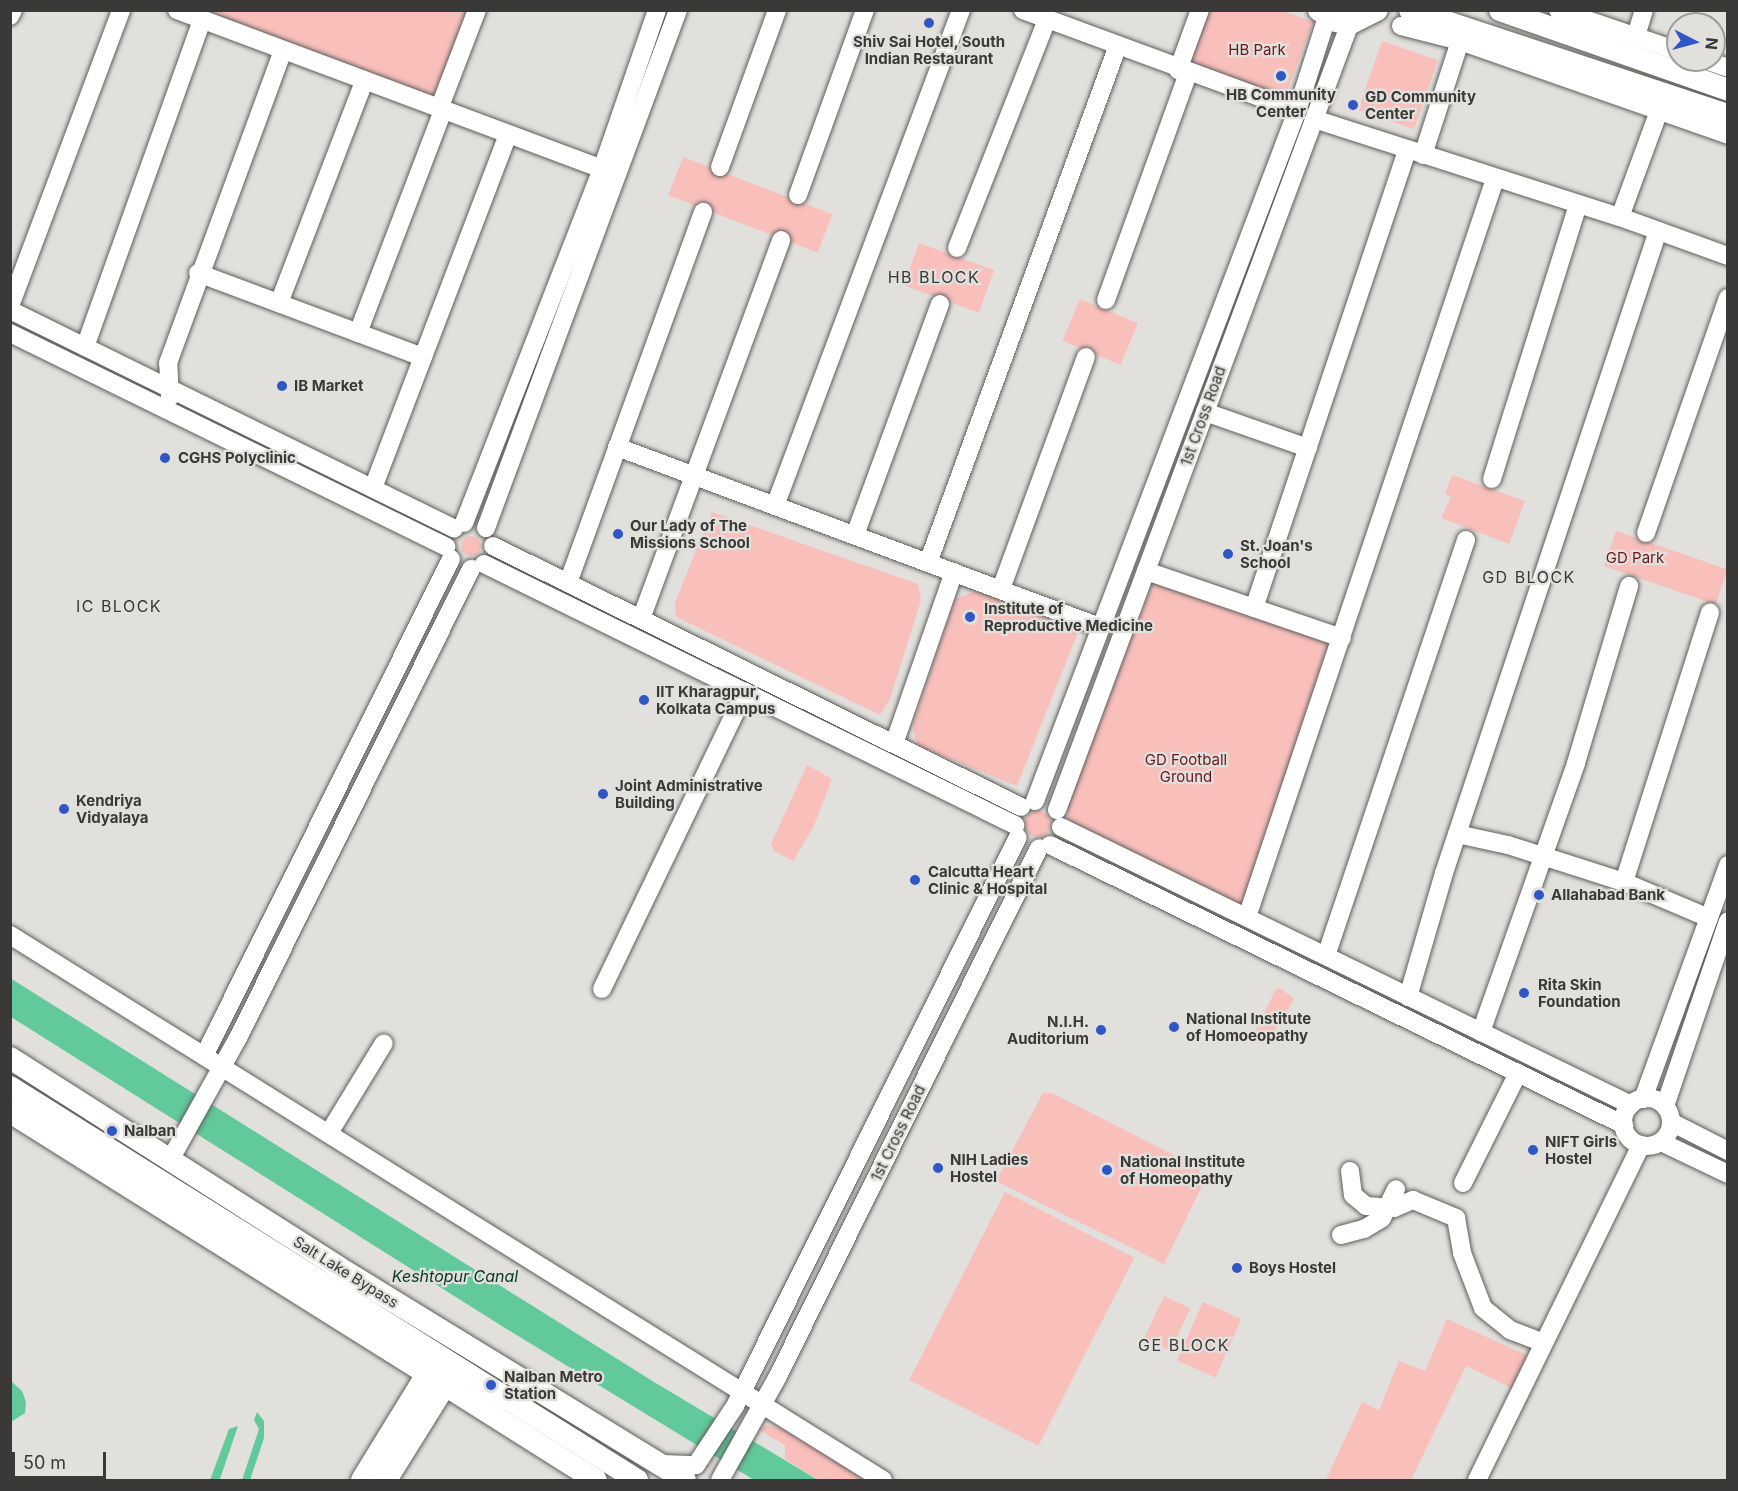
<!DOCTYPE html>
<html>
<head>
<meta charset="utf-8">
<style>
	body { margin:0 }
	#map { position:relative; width:1738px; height:1491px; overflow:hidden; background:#e1e0dc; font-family:Inter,sans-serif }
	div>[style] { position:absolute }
	.green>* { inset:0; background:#f8bfbb; transform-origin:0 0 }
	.round { border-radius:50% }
	.water>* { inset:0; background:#61c99a }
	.roads { filter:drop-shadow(0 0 2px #5e5d5a) drop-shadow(0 0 2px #5e5d5a) }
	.minor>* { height:18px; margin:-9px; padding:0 9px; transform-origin:9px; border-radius:9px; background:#fff }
	.minor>.ring { margin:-9px; padding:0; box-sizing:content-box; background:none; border:18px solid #fff; border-radius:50% }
	.major>* { height:22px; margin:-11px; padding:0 11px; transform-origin:11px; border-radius:11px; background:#fff }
	.dots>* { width:16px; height:16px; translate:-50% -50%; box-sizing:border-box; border:3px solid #e1e0dc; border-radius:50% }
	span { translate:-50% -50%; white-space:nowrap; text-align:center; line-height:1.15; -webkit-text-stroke:4.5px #e1e0dc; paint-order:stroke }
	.poi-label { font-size:15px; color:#3a3938; font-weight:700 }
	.left { translate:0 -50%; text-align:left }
	.right { translate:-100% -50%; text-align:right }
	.park-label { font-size:15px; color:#6d161b }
	.street-label { font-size:15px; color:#3a3938 }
	.neighbourhood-label { font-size:16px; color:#3a3938; letter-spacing:1.5px }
	.water-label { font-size:16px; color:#073724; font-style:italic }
	.frame { position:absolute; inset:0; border:12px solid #3a3938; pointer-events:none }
	.north { position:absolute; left:1666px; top:12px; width:60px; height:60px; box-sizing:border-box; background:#e1e0dc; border:2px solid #9e9d9a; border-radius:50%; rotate:96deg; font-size:16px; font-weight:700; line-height:24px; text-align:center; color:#3a3938 }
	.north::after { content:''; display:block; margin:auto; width:21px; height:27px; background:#3055c5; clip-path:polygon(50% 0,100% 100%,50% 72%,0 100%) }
	.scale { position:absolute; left:12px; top:1452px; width:94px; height:27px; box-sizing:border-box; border:3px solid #3a3938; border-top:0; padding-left:8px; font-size:18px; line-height:21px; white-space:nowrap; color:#3a3938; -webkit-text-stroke:4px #e1e0dc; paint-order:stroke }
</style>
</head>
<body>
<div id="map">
	<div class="green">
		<i style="clip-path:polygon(203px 10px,474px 11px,439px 106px)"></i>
		<i style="clip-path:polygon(1202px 11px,1284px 11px,1313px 22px,1283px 102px,1182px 64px)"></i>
		<i style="left:1382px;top:41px;width:59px;height:73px;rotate:19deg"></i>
		<i style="left:683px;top:157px;width:160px;height:41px;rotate:21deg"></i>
		<i style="left:919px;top:243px;width:80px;height:45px;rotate:20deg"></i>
		<i style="left:1080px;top:299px;width:63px;height:45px;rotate:23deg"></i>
		<i style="clip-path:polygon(1452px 475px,1525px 501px,1509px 544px,1441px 518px,1451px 497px,1445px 494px)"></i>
		<i style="clip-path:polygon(712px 512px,918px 584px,921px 600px,890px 699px,880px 715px,676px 617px,675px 602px)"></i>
		<i style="left:1616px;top:531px;width:118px;height:37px;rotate:19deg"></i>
		<i class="round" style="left:461px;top:536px;width:20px;height:20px"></i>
		<i style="clip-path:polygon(1154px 581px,1333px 645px,1242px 908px,1070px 826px,1066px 804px)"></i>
		<i style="clip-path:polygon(976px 591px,1078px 632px,1017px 786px,918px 746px,915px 737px,913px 725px,955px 599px)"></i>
		<i style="clip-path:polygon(807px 765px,832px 779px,813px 828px,793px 861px,774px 851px,771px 844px)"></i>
		<i class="round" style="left:1025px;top:811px;width:26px;height:26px"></i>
		<i style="clip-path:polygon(1280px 988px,1294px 999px,1269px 1040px,1256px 1030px,1276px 989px)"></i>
		<i style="clip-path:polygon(1043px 1093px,1052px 1093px,1199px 1168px,1202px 1186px,1164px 1264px,996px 1181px)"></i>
		<i style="left:1005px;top:1192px;width:145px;height:211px;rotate:27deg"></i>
		<i style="left:1164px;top:1296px;width:29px;height:47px;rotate:25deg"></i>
		<i style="left:1203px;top:1302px;width:42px;height:64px;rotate:24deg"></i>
		<i style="clip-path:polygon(1447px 1319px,1531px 1357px,1514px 1389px,1466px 1366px,1411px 1480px,1326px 1480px,1362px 1402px,1379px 1410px,1399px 1361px,1425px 1371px)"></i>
		<i style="clip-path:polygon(766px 1425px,785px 1429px,869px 1480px,819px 1480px,785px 1459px,785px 1445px,759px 1430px)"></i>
	</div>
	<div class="water">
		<i style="clip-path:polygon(10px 978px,654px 1382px,818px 1480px,754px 1480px,505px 1328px,11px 1017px)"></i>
		<i style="clip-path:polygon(11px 1381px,22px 1391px,26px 1402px,25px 1413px,11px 1422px)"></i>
		<i style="clip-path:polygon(257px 1412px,264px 1421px,264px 1438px,250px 1480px,242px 1480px,259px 1429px,254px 1420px)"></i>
		<i style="clip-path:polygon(238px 1426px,220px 1479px,210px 1480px,229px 1429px)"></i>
	</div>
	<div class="roads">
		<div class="minor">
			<i style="left:177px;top:10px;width:454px;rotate:20.5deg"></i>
			<i style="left:1023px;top:10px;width:292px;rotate:20.2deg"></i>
			<i style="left:1558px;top:10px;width:127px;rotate:18.9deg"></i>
			<i style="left:10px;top:16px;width:7px;rotate:-63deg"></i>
			<i style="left:1401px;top:26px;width:61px;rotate:14.3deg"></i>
			<i style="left:1460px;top:41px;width:284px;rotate:19.3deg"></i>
			<i style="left:1636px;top:36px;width:27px;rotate:-73deg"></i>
			<i style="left:1705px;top:60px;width:24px;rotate:19deg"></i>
			<i style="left:1178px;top:70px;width:64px;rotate:-69.9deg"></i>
			<i style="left:439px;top:109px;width:106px;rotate:-69deg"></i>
			<i style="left:1314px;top:119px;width:321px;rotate:17.8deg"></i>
			<i style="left:1620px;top:217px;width:115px;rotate:19.9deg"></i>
			<i style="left:1423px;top:155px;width:120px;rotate:-72deg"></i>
			<i style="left:720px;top:167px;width:167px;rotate:-70deg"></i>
			<i style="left:798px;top:195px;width:197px;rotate:-70.1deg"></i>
			<i style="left:1620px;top:217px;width:113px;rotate:-69.8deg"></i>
			<i style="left:957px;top:248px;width:245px;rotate:-68.5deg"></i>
			<i style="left:198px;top:273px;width:240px;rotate:20.5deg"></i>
			<i style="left:1106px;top:300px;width:241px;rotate:-70.1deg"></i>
			<i style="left:279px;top:303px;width:238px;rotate:-69deg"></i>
			<i style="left:10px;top:306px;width:316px;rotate:-69.4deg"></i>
			<i style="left:10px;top:310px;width:495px;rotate:26.2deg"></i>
			<i style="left:10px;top:333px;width:486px;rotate:26.1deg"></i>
			<i style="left:358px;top:333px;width:239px;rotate:-69.1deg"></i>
			<i style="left:85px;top:347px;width:347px;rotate:-70.3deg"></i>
			<i style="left:170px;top:397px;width:34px;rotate:-93deg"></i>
			<i style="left:168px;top:363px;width:333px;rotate:-69.8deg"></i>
			<i style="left:1205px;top:412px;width:109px;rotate:19.3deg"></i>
			<i style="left:617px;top:447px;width:515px;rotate:20.44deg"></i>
			<i style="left:1492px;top:479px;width:288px;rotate:-72.6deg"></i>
			<i style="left:373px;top:488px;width:378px;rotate:-69.1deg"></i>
			<i style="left:775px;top:506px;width:530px;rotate:-69.44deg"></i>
			<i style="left:464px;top:523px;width:380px;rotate:-68.7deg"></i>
			<i style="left:602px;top:169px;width:168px;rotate:-70.9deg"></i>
			<i style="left:486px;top:528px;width:552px;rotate:-69.66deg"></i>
			<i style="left:1646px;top:533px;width:249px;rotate:-70.8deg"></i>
			<i style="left:855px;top:535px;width:246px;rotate:-69.8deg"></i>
			<i style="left:493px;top:546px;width:589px;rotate:26.3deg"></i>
			<i style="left:928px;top:563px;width:549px;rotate:-69.85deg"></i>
			<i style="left:484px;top:564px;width:592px;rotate:26.18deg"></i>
			<i style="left:1146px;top:571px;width:207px;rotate:18.9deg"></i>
			<i style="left:568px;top:583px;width:395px;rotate:-70deg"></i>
			<i style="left:1001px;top:589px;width:247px;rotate:-69.9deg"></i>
			<i style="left:1254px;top:608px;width:483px;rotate:-71.5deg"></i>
			<i style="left:641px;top:619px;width:404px;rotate:-69.7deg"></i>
			<i style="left:894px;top:744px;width:182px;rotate:-70.8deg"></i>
			<i style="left:1035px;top:801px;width:738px;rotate:-69.21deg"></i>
			<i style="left:1297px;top:111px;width:99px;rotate:-72.3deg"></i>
			<i style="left:1057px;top:810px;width:840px;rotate:-69.58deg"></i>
			<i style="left:1061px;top:827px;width:634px;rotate:26deg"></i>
			<i style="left:1457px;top:834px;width:52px;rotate:12.2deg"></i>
			<i style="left:1508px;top:845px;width:122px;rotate:17.7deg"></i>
			<i style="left:1624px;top:882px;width:92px;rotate:23deg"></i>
			<i style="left:1050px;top:845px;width:639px;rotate:26deg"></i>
			<i style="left:1624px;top:882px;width:283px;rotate:-72.3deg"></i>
			<i style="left:1247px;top:917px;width:779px;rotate:-71.43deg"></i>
			<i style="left:10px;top:935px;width:1029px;rotate:31.98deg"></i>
			<i style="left:1326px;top:956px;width:439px;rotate:-71.4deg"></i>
			<i style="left:602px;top:989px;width:330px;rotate:-64.3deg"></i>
			<i style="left:1408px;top:997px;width:129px;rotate:-73.8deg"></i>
			<i style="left:1444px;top:873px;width:677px;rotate:-71.57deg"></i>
			<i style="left:1481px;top:1032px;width:285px;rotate:-70.5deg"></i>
			<i style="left:1576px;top:763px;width:185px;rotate:-73.3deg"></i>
			<i style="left:204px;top:1056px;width:555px;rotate:-63.57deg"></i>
			<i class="ring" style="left:1623px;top:1098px;width:30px;height:30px"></i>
			<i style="left:1643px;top:1099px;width:249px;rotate:-70deg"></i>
			<i style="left:1665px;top:1106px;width:195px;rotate:-71.2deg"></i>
			<i style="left:1671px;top:1122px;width:64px;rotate:27deg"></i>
			<i style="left:329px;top:1133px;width:105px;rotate:-58.6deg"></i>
			<i style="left:1661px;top:1142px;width:74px;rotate:25.5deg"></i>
			<i style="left:170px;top:1160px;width:140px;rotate:-60.9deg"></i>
			<i style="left:238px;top:1038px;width:524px;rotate:-63.58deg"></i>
			<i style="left:1350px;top:1171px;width:24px;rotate:83deg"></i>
			<i style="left:1353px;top:1195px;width:17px;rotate:40deg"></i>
			<i style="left:1366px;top:1206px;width:28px;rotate:4deg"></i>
			<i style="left:1394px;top:1208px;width:21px;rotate:-23deg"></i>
			<i style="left:1413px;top:1200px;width:47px;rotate:22.7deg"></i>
			<i style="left:1456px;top:1218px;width:36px;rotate:80deg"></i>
			<i style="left:1462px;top:1253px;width:59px;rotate:69.1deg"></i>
			<i style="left:1483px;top:1308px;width:35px;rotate:39deg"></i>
			<i style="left:1510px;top:1330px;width:36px;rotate:21deg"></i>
			<i style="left:1463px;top:1183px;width:123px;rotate:-63.4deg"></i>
			<i style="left:1341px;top:1235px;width:24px;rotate:-15deg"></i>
			<i style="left:1364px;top:1229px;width:21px;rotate:-31deg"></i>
			<i style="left:1382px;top:1218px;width:32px;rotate:-64deg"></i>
			<i style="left:662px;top:1464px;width:34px;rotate:2deg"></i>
			<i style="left:696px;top:1465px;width:71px;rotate:-56.5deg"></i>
			<i style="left:735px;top:1406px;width:635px;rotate:-63.56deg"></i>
			<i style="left:720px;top:1480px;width:117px;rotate:-60.8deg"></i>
			<i style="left:777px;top:1378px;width:591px;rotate:-63.69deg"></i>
			<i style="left:1477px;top:1480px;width:373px;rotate:-63.9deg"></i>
		</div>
		<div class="major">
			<i style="left:1319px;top:10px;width:20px;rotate:33deg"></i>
			<i style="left:1336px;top:21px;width:15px;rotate:8deg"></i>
			<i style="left:1351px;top:23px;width:29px;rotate:-27deg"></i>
			<i style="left:1410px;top:10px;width:335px;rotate:18.3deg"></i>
			<i style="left:1500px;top:10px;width:242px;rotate:19.3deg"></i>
			<i style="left:10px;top:1058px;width:387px;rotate:32.5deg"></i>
			<i style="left:336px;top:1266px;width:409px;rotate:31.5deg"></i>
			<i style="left:10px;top:1087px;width:740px;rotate:32.08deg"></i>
			<i style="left:10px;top:1112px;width:493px;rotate:32.1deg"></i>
			<i style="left:445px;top:1385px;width:178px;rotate:32.2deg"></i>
			<i style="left:362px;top:1480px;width:137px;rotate:-58.4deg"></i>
			<i style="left:386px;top:1480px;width:125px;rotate:-58.1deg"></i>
		</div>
	</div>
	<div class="dots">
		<i style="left:929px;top:23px;background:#3055c5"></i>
		<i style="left:1281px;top:76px;background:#3055c5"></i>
		<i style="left:1353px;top:105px;background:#3055c5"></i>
		<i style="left:282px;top:386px;background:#3055c5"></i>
		<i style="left:165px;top:458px;background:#3055c5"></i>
		<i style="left:618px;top:534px;background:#3055c5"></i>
		<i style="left:1228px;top:554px;background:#3055c5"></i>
		<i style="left:970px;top:617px;background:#3055c5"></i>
		<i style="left:644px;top:700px;background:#3055c5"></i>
		<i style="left:603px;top:794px;background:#3055c5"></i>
		<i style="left:64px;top:809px;background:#3055c5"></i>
		<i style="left:915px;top:880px;background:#3055c5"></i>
		<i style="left:1539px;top:895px;background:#3055c5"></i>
		<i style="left:1524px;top:993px;background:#3055c5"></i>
		<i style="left:1174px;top:1027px;background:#3055c5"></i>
		<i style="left:1101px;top:1030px;background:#3055c5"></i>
		<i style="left:112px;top:1131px;background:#3055c5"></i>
		<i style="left:1533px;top:1150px;background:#3055c5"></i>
		<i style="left:938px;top:1168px;background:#3055c5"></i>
		<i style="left:1107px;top:1170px;background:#3055c5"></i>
		<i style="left:1237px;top:1268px;background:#3055c5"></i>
		<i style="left:491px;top:1385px;background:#3055c5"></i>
	</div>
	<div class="poi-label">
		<span style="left:929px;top:50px">Shiv Sai Hotel, South<br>Indian Restaurant</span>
		<span style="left:1281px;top:103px">HB Community<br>Center</span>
		<span class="left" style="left:1365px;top:105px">GD Community<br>Center</span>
		<span class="left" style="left:294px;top:386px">IB Market</span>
		<span class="left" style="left:178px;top:458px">CGHS Polyclinic</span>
		<span class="left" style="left:630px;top:534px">Our Lady of The<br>Missions School</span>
		<span class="left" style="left:1240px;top:554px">St. Joan's<br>School</span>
		<span class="left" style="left:984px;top:617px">Institute of<br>Reproductive Medicine</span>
		<span class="left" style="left:656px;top:700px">IIT Kharagpur,<br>Kolkata Campus</span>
		<span class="left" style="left:615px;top:794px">Joint Administrative<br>Building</span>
		<span class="left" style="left:76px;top:809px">Kendriya<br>Vidyalaya</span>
		<span class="left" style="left:928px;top:880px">Calcutta Heart<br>Clinic &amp; Hospital</span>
		<span class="left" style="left:1551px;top:895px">Allahabad Bank</span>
		<span class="left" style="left:1538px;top:993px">Rita Skin<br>Foundation</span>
		<span class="left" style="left:1186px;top:1027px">National Institute<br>of Homoeopathy</span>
		<span class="right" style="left:1089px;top:1030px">N.I.H.<br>Auditorium</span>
		<span class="left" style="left:124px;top:1131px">Nalban</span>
		<span class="left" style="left:1545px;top:1150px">NIFT Girls<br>Hostel</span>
		<span class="left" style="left:950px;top:1168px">NIH Ladies<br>Hostel</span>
		<span class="left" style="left:1120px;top:1170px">National Institute<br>of Homeopathy</span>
		<span class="left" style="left:1249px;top:1268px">Boys Hostel</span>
		<span class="left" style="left:504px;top:1385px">Nalban Metro<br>Station</span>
	</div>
	<div class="park-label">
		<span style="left:1257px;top:50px">HB Park</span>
		<span style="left:1635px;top:558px">GD Park</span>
		<span style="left:1186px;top:768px">GD Football<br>Ground</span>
	</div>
	<div class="street-label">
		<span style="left:1203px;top:416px;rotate:-70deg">1st Cross Road</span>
		<span style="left:898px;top:1133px;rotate:-64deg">1st Cross Road</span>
		<span style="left:346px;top:1272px;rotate:32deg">Salt Lake Bypass</span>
	</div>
	<div class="neighbourhood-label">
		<span style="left:934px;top:277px">HB BLOCK</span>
		<span style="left:1529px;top:577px">GD BLOCK</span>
		<span style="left:119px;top:606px">IC BLOCK</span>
		<span style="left:1184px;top:1345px">GE BLOCK</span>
	</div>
	<div class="water-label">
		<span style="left:455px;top:1276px">Keshtopur Canal</span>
	</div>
	<div class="frame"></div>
	<div class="north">N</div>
	<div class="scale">50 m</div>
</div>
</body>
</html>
